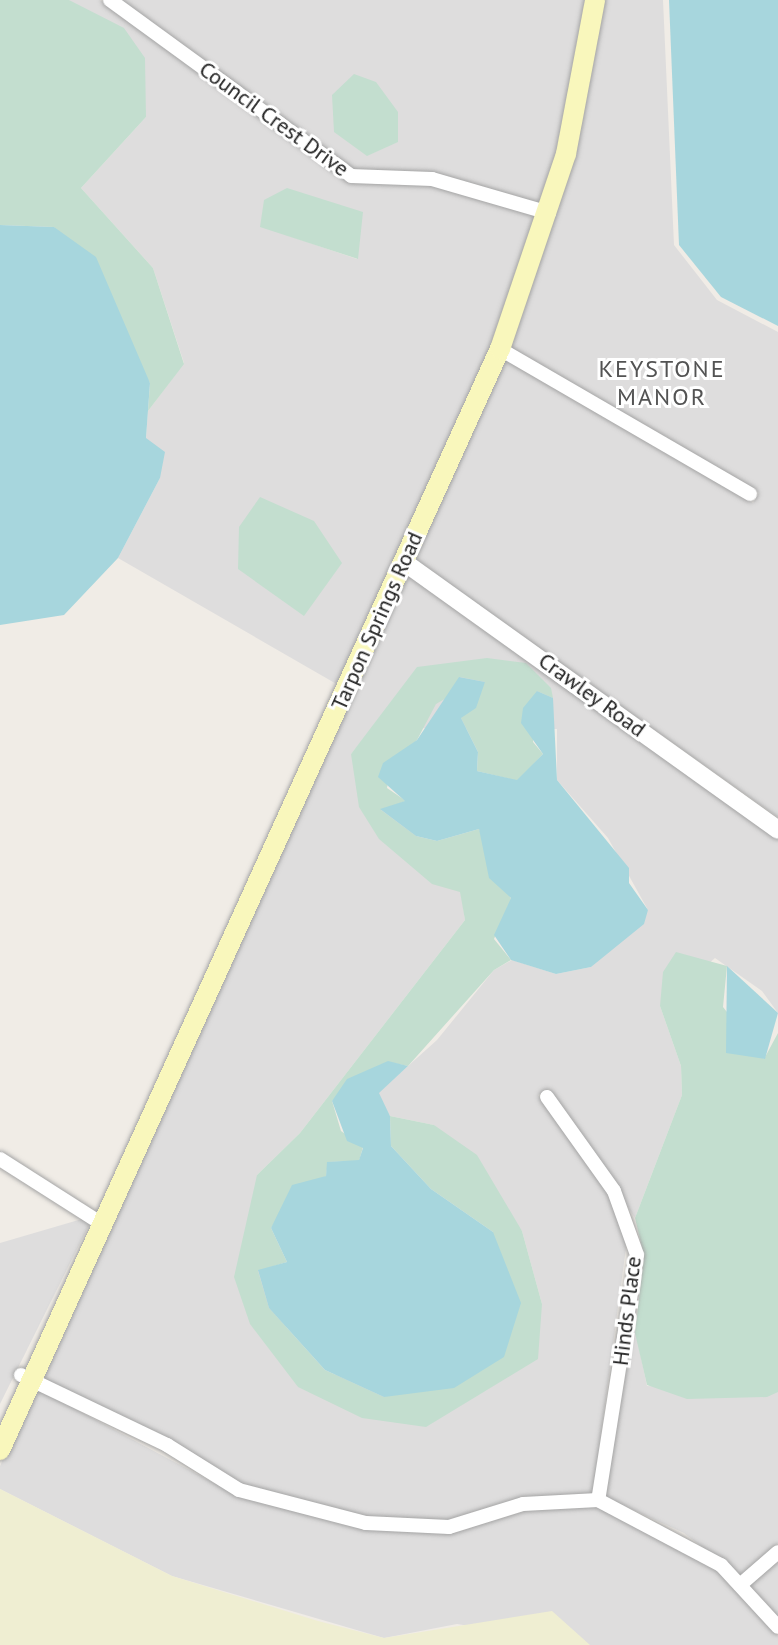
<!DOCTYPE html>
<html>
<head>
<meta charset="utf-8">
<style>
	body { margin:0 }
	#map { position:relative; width:778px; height:1645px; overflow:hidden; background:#f0ece6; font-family:"PT Sans",sans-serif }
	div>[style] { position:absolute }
	.residential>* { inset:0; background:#dedddd }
	.farmland>* { inset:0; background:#efeed2 }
	.wetland>* { inset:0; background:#c3decf }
	.water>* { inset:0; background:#a7d6dd }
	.roads { filter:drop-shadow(0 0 2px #a4a4a4) drop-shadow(0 0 2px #a4a4a4) }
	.minor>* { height:14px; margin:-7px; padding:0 7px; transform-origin:7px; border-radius:7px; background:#fff }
	.tertiary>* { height:18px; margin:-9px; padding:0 9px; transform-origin:9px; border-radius:9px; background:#fff }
	.secondary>* { height:20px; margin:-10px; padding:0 10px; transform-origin:10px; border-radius:10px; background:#f9f7bc }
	span { translate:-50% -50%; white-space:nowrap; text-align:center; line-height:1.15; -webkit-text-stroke:6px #fff; paint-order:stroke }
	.street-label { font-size:22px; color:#202020 }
	.neighbourhood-label { font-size:24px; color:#535353; letter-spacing:2px }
</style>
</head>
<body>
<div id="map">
	<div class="residential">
		<i style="clip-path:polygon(evenodd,69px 0,100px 0,348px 181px,432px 185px,541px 216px,494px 346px,340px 686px,118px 558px,160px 478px,146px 439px,148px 411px,184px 363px,153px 268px,81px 188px,146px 117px,69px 0,362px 212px,357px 259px,260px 226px,362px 212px)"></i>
		<i style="clip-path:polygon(120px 0,589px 0,544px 205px,433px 173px,353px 170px)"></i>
		<i style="clip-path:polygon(602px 0,663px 0,674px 245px,717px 300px,778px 332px,778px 817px,412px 559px,504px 358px,753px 503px,759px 493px,508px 347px)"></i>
		<i style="clip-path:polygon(evenodd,407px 570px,778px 837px,778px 1013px,762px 991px,715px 958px,660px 1006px,681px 1066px,682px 1095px,635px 1218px,549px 1089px,538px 1095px,609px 1193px,627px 1240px,593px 1494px,448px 1521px,366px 1517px,241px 1484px,41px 1378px,407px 570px,372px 728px,557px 729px,557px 780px,608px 838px,648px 910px,591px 967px,556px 974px,512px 960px,494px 970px,437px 1040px,378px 1093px,390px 1116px,434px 1125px,522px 1231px,542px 1304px,298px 1387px,257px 1175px,300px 1133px,465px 920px,461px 891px,351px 754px,372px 728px)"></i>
		<i style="clip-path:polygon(82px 1219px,90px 1223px,0 1404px,0 1243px)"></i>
		<i style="clip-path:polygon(634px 1324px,647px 1386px,778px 1392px,778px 1543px,740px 1576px,684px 1533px,605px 1497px)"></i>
		<i style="clip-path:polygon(36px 1388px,238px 1496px,450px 1534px,525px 1511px,598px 1507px,717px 1570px,778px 1636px,778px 1645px,590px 1645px,457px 1624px,384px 1638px,172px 1576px,0 1489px,0 1466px)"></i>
		<i style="clip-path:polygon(778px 1561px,778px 1618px,749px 1586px)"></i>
	</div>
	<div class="farmland">
		<i style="clip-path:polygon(0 1489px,172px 1576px,318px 1621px,384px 1638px,552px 1611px,590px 1645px,0 1645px)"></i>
	</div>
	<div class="wetland">
		<i style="clip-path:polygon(0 0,69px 0,124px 28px,145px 58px,146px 117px,81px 188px,153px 268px,184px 364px,148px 411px,150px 383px,54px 227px,0 225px)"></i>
		<i style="clip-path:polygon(354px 74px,376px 82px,398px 112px,398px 142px,367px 156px,334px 132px,332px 95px)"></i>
		<i style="clip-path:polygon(287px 188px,363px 212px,358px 259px,260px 227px,264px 200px)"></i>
		<i style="clip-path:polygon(260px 497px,314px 521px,342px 563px,304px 616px,238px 569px,239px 527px)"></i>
		<i style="clip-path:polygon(487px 658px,526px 663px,551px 688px,553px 698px,537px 691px,533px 742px,543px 754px,518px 781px,477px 771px,478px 752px,461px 718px,485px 682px,460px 677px,455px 693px,436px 704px,417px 740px,392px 762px,387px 788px,406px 801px,381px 810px,416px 836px,437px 841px,479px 829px,511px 899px,494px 939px,511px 960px,494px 970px,408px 1066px,388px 1062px,332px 1101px,341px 1131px,363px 1147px,359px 1161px,328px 1162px,326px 1176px,290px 1200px,271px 1228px,287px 1262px,258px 1271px,269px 1308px,325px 1370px,384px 1397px,493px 1232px,431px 1189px,391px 1146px,390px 1116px,434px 1125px,477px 1155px,522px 1231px,542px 1304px,538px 1359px,426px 1427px,362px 1418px,298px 1387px,250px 1324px,234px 1277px,257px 1175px,300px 1133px,465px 920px,460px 892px,432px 884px,379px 839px,359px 807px,351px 754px,417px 667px)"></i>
		<i style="clip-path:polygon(676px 952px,727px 966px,723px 1007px,764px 1059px,778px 1033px,778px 1392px,767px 1397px,687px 1399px,647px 1385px,635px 1333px,644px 1256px,635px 1218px,682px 1095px,681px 1066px,660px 1006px,663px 972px)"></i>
	</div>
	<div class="water">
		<i style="clip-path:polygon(669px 0,778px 0,778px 326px,721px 297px,679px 245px)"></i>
		<i style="clip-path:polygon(0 225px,54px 227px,96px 257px,150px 383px,146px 438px,165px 452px,160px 478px,118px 558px,64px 615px,0 625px)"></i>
		<i style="clip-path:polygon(459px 677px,485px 682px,476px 708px,461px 718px,478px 752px,477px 771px,517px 780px,543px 754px,521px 723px,523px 708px,537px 691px,553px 698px,557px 780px,629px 868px,629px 883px,648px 910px,644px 924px,591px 967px,556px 974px,511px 960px,494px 935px,511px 898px,489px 878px,479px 829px,437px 841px,416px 836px,380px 809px,405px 801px,378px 777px,383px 763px,417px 740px)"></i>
		<i style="clip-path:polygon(727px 966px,778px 1013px,765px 1059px,726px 1053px)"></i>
		<i style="clip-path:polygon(388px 1061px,408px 1066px,379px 1093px,390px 1116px,391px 1146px,431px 1189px,493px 1232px,521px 1303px,504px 1357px,454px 1388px,384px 1397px,325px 1370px,269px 1308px,258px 1270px,287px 1262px,271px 1228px,292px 1185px,326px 1176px,327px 1162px,359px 1160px,363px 1148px,347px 1141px,332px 1101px,347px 1079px)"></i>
	</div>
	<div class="roads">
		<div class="minor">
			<i style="left:110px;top:0;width:298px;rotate:36.1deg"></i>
			<i style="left:351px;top:176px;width:81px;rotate:2.1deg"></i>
			<i style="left:432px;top:179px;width:122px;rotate:16.2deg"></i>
			<i style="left:500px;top:349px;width:289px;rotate:30.1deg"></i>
			<i style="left:547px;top:1097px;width:115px;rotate:54.5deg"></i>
			<i style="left:614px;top:1191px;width:68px;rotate:70.2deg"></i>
			<i style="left:637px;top:1255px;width:248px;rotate:99deg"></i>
			<i style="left:0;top:1159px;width:117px;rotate:32.5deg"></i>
			<i style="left:21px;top:1375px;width:162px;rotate:25.6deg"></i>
			<i style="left:167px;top:1445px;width:85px;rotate:32deg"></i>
			<i style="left:239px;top:1490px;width:131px;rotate:14.6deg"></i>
			<i style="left:366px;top:1523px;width:83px;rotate:2.8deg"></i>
			<i style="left:449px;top:1527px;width:77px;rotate:-17.3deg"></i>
			<i style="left:523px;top:1504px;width:75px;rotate:-3.1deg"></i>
			<i style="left:598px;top:1500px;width:139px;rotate:27.9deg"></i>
			<i style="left:721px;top:1565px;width:84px;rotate:47.4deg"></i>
			<i style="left:740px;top:1585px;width:50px;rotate:-41deg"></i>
		</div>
		<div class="tertiary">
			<i style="left:404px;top:562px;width:460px;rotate:35.6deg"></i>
		</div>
		<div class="secondary">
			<i style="left:0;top:1450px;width:1209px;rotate:-65.58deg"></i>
			<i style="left:500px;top:349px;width:206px;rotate:-71.3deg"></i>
			<i style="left:566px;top:154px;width:157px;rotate:-79.3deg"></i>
		</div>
	</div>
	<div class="street-label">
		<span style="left:274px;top:119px;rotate:36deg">Council Crest Drive</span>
		<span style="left:377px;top:621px;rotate:-66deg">Tarpon Springs Road</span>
		<span style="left:592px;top:695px;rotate:36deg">Crawley Road</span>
		<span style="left:627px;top:1311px;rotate:-83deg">Hinds Place</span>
	</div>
	<div class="neighbourhood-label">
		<span style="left:662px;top:383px">KEYSTONE<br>MANOR</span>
	</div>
</div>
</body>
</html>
